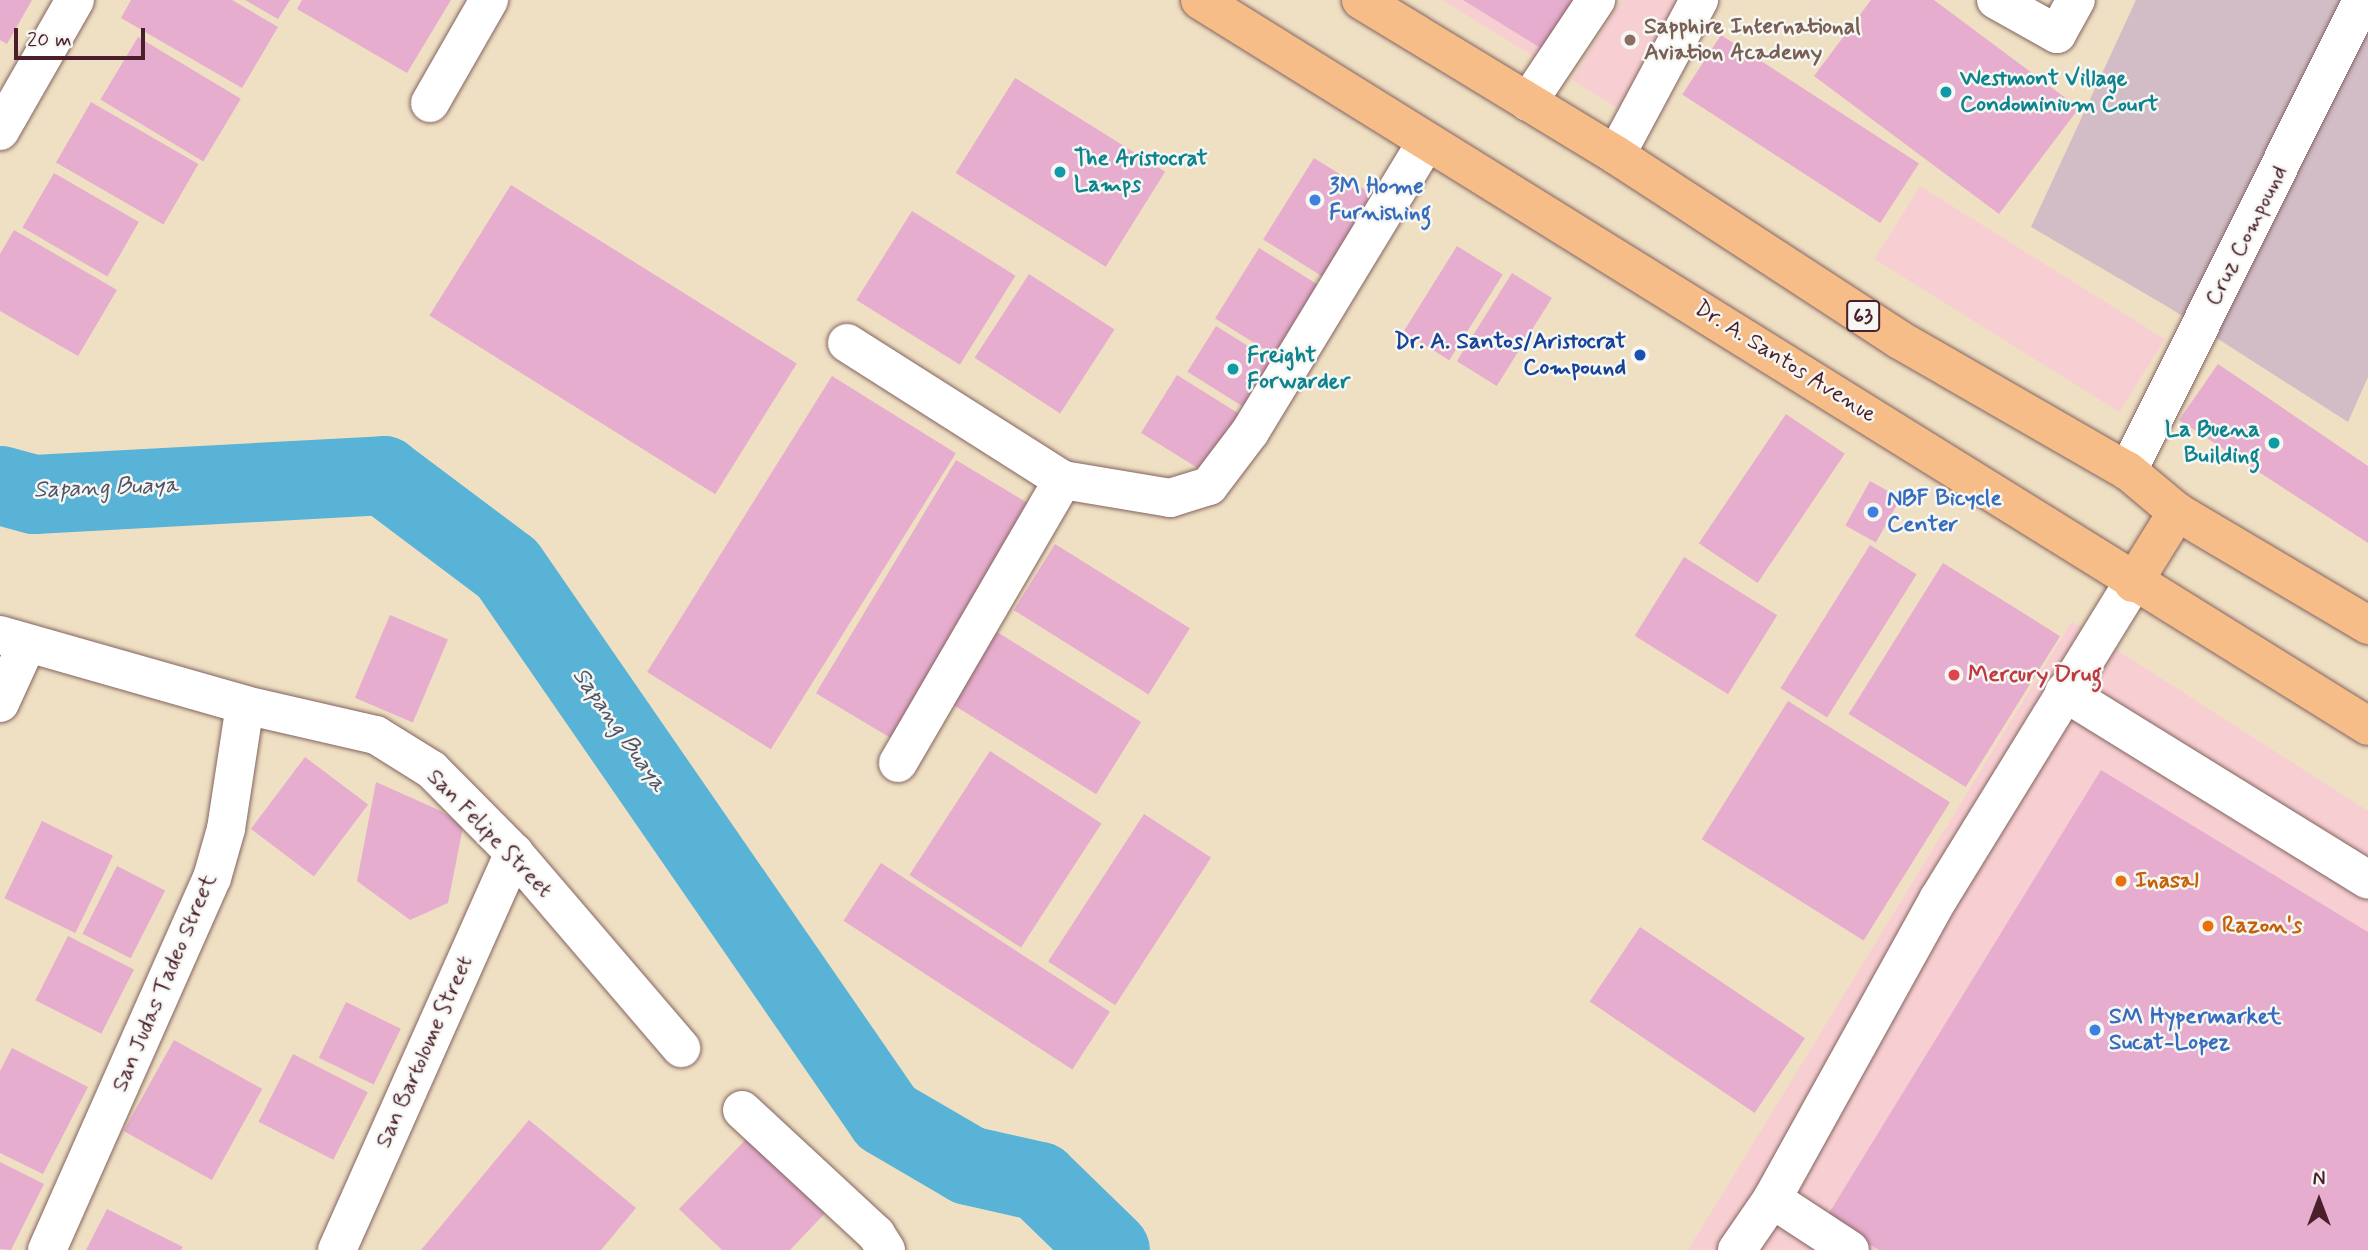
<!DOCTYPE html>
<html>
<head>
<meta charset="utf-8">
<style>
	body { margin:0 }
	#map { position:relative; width:2368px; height:1250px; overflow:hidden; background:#efe0c3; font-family:Mynerve,sans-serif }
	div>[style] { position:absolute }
	.built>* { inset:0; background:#f7cfd2; transform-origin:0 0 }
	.industrial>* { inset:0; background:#d2bdc6 }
	.river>* { height:79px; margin:-39.5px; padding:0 39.5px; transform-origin:39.5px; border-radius:39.5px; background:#58b3d6 }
	.building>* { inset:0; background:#e6adce; transform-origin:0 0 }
	.roads { filter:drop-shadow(0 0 2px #846360) drop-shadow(0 0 2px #846360) }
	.minor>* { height:38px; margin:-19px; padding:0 19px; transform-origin:19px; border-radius:19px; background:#fff }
	.major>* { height:38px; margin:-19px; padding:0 19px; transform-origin:19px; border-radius:19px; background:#f7bd88 }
	.dots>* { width:19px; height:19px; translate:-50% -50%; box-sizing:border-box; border:4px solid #f6f6f2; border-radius:50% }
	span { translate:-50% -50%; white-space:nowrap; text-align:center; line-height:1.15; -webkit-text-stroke:5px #f6f6f2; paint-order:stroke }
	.shield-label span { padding:2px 5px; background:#f6f6f2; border:2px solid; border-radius:5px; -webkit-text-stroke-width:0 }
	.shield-label { font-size:21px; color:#4a1f2b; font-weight:700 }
	.education-label { font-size:23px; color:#785e54; font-weight:700 }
	.left { translate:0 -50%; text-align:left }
	.culture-label { font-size:23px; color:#0d838f; font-weight:700 }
	.right { translate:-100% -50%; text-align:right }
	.shop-label { font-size:23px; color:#366cbe; font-weight:700 }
	.street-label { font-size:23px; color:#4a1f2b }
	.transit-label { font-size:23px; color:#164399; font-weight:700 }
	.health-label { font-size:23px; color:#be3a42; font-weight:700 }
	.food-label { font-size:23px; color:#c56008; font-weight:700 }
	.water-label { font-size:24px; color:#4f5367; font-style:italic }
	.north { position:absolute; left:2284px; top:1166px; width:70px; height:70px; -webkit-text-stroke:5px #f6f6f2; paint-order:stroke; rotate:0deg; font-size:19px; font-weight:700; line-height:28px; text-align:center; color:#4a1f2b }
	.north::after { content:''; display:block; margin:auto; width:24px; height:32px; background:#4a1f2b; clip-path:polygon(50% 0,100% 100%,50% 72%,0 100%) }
	.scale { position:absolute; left:14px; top:28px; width:131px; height:32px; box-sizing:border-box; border:4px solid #4a1f2b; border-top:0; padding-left:9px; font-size:21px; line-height:24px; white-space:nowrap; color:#4a1f2b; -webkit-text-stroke:5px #f6f6f2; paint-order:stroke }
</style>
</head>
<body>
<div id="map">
	<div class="built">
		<i style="clip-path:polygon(1442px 0,1579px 0,1541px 61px)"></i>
		<i style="clip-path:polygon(1621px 0,1688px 0,1620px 110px,1572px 80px)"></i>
		<i style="left:1920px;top:186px;width:289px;height:86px;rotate:32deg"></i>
		<i style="clip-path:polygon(2072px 621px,2368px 811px,2368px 1250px,1688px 1250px)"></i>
	</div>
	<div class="industrial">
		<i style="clip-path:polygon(2136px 0,2368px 0,2368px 377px,2348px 422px,2168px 307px,2031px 227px)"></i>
	</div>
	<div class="river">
		<i style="left:0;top:485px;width:35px;rotate:15deg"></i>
		<i style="left:34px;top:494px;width:350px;rotate:-3.1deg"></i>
		<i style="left:383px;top:475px;width:155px;rotate:36.9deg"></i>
		<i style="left:507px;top:568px;width:667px;rotate:55.38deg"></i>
		<i style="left:886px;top:1117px;width:95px;rotate:30.3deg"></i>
		<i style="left:968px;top:1165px;width:73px;rotate:12.7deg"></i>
		<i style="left:1039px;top:1181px;width:99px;rotate:44.2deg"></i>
	</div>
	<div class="building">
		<i style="clip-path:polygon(0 0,32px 0,7px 44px,0 40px)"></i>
		<i style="clip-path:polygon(131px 0,232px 0,278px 27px,242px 88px,121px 18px)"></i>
		<i style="clip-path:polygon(245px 0,290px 0,278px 19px)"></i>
		<i style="clip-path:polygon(302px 0,451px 0,407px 73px,297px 9px)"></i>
		<i style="clip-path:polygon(1463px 0,1575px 0,1544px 50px)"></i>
		<i style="clip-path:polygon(1871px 0,1934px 0,2079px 108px,1999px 214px,1814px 76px)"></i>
		<i style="left:1721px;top:35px;width:236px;height:71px;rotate:33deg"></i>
		<i style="left:138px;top:37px;width:120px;height:73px;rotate:31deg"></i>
		<i style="left:1015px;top:78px;width:177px;height:112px;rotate:32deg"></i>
		<i style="left:91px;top:102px;width:124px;height:70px;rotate:30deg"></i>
		<i style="left:1314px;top:158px;width:77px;height:96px;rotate:32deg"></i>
		<i style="left:54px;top:173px;width:98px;height:63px;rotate:30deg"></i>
		<i style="left:511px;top:185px;width:337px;height:154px;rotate:32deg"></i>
		<i style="left:912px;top:211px;width:122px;height:105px;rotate:32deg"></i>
		<i style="clip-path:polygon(14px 230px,117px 290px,78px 356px,0 311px,0 254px)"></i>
		<i style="left:1457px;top:246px;width:54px;height:101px;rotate:32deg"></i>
		<i style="left:1259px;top:248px;width:78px;height:83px;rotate:32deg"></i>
		<i style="left:1512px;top:273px;width:47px;height:104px;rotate:32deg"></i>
		<i style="left:1029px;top:274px;width:102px;height:100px;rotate:33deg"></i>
		<i style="left:1216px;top:326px;width:75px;height:54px;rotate:32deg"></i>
		<i style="clip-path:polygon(2218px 364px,2368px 466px,2368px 543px,2179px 420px)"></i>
		<i style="left:1177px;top:375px;width:82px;height:68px;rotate:32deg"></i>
		<i style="left:832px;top:376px;width:146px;height:349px;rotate:32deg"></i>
		<i style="left:1786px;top:414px;width:71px;height:156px;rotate:34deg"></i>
		<i style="left:956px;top:460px;width:94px;height:272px;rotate:31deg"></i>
		<i style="left:1870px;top:481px;width:35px;height:51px;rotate:29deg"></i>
		<i style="left:1055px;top:544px;width:159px;height:78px;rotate:32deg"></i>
		<i style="left:1870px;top:545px;width:55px;height:169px;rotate:32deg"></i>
		<i style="left:1684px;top:557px;width:110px;height:93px;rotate:32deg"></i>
		<i style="left:1943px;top:563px;width:138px;height:178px;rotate:32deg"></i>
		<i style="left:390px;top:615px;width:63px;height:90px;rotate:23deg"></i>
		<i style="left:997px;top:632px;width:170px;height:85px;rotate:32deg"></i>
		<i style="left:1788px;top:701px;width:191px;height:163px;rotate:32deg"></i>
		<i style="left:990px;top:751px;width:133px;height:148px;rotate:33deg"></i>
		<i style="left:305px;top:757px;width:79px;height:90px;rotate:37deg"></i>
		<i style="clip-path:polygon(2101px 770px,2368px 932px,2368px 1250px,1879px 1250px,1826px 1218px)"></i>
		<i style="clip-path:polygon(376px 782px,441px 811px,463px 827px,448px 903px,410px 920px,357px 881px)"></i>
		<i style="left:1144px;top:814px;width:80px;height:176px;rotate:33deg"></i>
		<i style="left:42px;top:821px;width:79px;height:86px;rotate:26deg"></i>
		<i style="left:881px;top:863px;width:273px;height:69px;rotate:33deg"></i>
		<i style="left:117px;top:866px;width:54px;height:76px;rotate:27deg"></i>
		<i style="left:1640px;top:927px;width:199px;height:90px;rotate:34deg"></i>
		<i style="left:68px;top:936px;width:74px;height:72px;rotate:27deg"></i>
		<i style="left:346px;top:1002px;width:61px;height:62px;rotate:26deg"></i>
		<i style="left:174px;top:1040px;width:101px;height:104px;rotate:29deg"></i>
		<i style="clip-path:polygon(12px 1048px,88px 1087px,43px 1174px,0 1153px,0 1071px)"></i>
		<i style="left:293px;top:1054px;width:84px;height:76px;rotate:27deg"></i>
		<i style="clip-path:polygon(529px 1120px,636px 1208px,601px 1250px,421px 1250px)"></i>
		<i style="clip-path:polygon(752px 1133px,831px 1207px,790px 1250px,722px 1250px,679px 1209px)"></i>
		<i style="clip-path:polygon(0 1162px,44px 1184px,11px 1250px,0 1249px)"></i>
		<i style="clip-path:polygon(107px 1209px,183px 1247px,181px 1250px,86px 1250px)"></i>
	</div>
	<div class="roads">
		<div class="minor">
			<i style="left:1996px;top:0;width:70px;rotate:29.1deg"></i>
			<i style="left:2057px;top:34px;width:39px;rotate:-61deg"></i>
			<i style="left:1528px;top:102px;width:123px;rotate:-56.3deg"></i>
			<i style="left:430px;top:103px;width:119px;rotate:-60.2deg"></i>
			<i style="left:0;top:131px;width:151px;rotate:-60.2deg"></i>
			<i style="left:1616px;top:155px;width:176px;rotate:-61.8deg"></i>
			<i style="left:847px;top:343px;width:256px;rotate:32.4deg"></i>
			<i style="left:1063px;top:480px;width:109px;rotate:9.5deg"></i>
			<i style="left:1170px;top:498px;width:41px;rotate:-17.1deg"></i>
			<i style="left:1209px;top:486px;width:68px;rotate:-52.8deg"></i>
			<i style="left:1250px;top:432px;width:339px;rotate:-58.7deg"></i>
			<i style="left:2128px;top:471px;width:526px;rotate:-63.58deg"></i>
			<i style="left:0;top:635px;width:255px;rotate:15.9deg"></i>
			<i style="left:245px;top:705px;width:134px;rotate:12.9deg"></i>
			<i style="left:376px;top:735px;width:66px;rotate:32deg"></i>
			<i style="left:432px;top:770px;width:117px;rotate:45.3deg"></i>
			<i style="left:514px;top:853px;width:257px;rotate:49.4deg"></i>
			<i style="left:2064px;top:692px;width:357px;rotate:31.7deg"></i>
			<i style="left:0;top:703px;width:65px;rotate:-65.4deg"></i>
			<i style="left:898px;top:763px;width:328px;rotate:-59.8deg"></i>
			<i style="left:742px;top:1110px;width:183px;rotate:42.8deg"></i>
			<i style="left:876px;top:1234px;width:19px;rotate:58deg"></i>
			<i style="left:1772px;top:1199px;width:93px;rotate:33.2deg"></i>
			<i style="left:47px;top:1250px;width:407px;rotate:-66.1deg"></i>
			<i style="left:212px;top:878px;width:51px;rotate:-74.1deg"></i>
			<i style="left:226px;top:829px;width:125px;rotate:-81.3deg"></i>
			<i style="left:337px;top:1250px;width:435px;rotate:-66deg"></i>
			<i style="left:1737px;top:1250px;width:62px;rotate:-55.5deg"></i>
			<i style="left:1772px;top:1199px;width:344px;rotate:-61deg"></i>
			<i style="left:1939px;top:898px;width:370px;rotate:-58.4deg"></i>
		</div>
		<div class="major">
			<i style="left:1200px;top:0;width:1375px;rotate:31.86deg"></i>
			<i style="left:1361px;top:0;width:298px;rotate:31.3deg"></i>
			<i style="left:1616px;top:155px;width:337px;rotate:33.1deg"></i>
			<i style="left:1898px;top:339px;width:265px;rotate:29.9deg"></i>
			<i style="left:2128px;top:471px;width:64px;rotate:39.9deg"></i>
			<i style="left:2177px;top:512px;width:222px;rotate:30.6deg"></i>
			<i style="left:2133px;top:583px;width:84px;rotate:-58.2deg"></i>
		</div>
	</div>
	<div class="dots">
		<i style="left:1630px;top:40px;background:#8d6e63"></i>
		<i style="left:1946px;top:92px;background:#0f9aa8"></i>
		<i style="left:1060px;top:172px;background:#0f9aa8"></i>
		<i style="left:1315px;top:200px;background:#3f7fe0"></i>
		<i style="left:1640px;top:355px;background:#1a4fb4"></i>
		<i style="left:1233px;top:369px;background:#0f9aa8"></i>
		<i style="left:2274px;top:443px;background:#0f9aa8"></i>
		<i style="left:1873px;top:512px;background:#3f7fe0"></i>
		<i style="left:1954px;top:675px;background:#e0444e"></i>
		<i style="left:2121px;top:881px;background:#e8710a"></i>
		<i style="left:2208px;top:926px;background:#e8710a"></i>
		<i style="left:2095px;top:1030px;background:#3f7fe0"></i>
	</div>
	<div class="shield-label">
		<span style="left:1863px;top:316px">63</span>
	</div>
	<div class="education-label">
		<span class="left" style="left:1644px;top:40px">Sapphire International<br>Aviation Academy</span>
	</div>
	<div class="culture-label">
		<span class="left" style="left:1960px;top:92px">Westmont Village<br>Condominium Court</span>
		<span class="left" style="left:1074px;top:172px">The Aristocrat<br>Lamps</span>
		<span class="left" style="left:1247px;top:369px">Freight<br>Forwarder</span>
		<span class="right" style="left:2260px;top:443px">La Buena<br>Building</span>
	</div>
	<div class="shop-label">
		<span class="left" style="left:1329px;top:200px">3M Home<br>Furnishing</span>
		<span class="left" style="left:1887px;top:512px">NBF Bicycle<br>Center</span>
		<span class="left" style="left:2109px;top:1030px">SM Hypermarket<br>Sucat-Lopez</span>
	</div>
	<div class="street-label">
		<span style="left:2247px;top:236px;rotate:-63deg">Cruz Compound</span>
		<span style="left:1785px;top:362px;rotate:32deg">Dr. A. Santos Avenue</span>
		<span style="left:489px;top:834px;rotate:46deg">San Felipe Street</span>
		<span style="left:165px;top:983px;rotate:-67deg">San Judas Tadeo Street</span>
		<span style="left:425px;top:1052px;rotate:-66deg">San Bartolome Street</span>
	</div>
	<div class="transit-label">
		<span class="right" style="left:1626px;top:355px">Dr. A. Santos/Aristocrat<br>Compound</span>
	</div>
	<div class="health-label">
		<span class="left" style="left:1968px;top:675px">Mercury Drug</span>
	</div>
	<div class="food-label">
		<span class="left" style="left:2135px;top:881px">Inasal</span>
		<span class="left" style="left:2222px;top:926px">Razon's</span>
	</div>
	<div class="water-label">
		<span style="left:106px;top:488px;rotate:-2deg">Sapang Buaya</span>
		<span style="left:619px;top:730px;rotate:55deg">Sapang Buaya</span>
	</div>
	<div class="north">N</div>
	<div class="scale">20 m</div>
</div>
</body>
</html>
